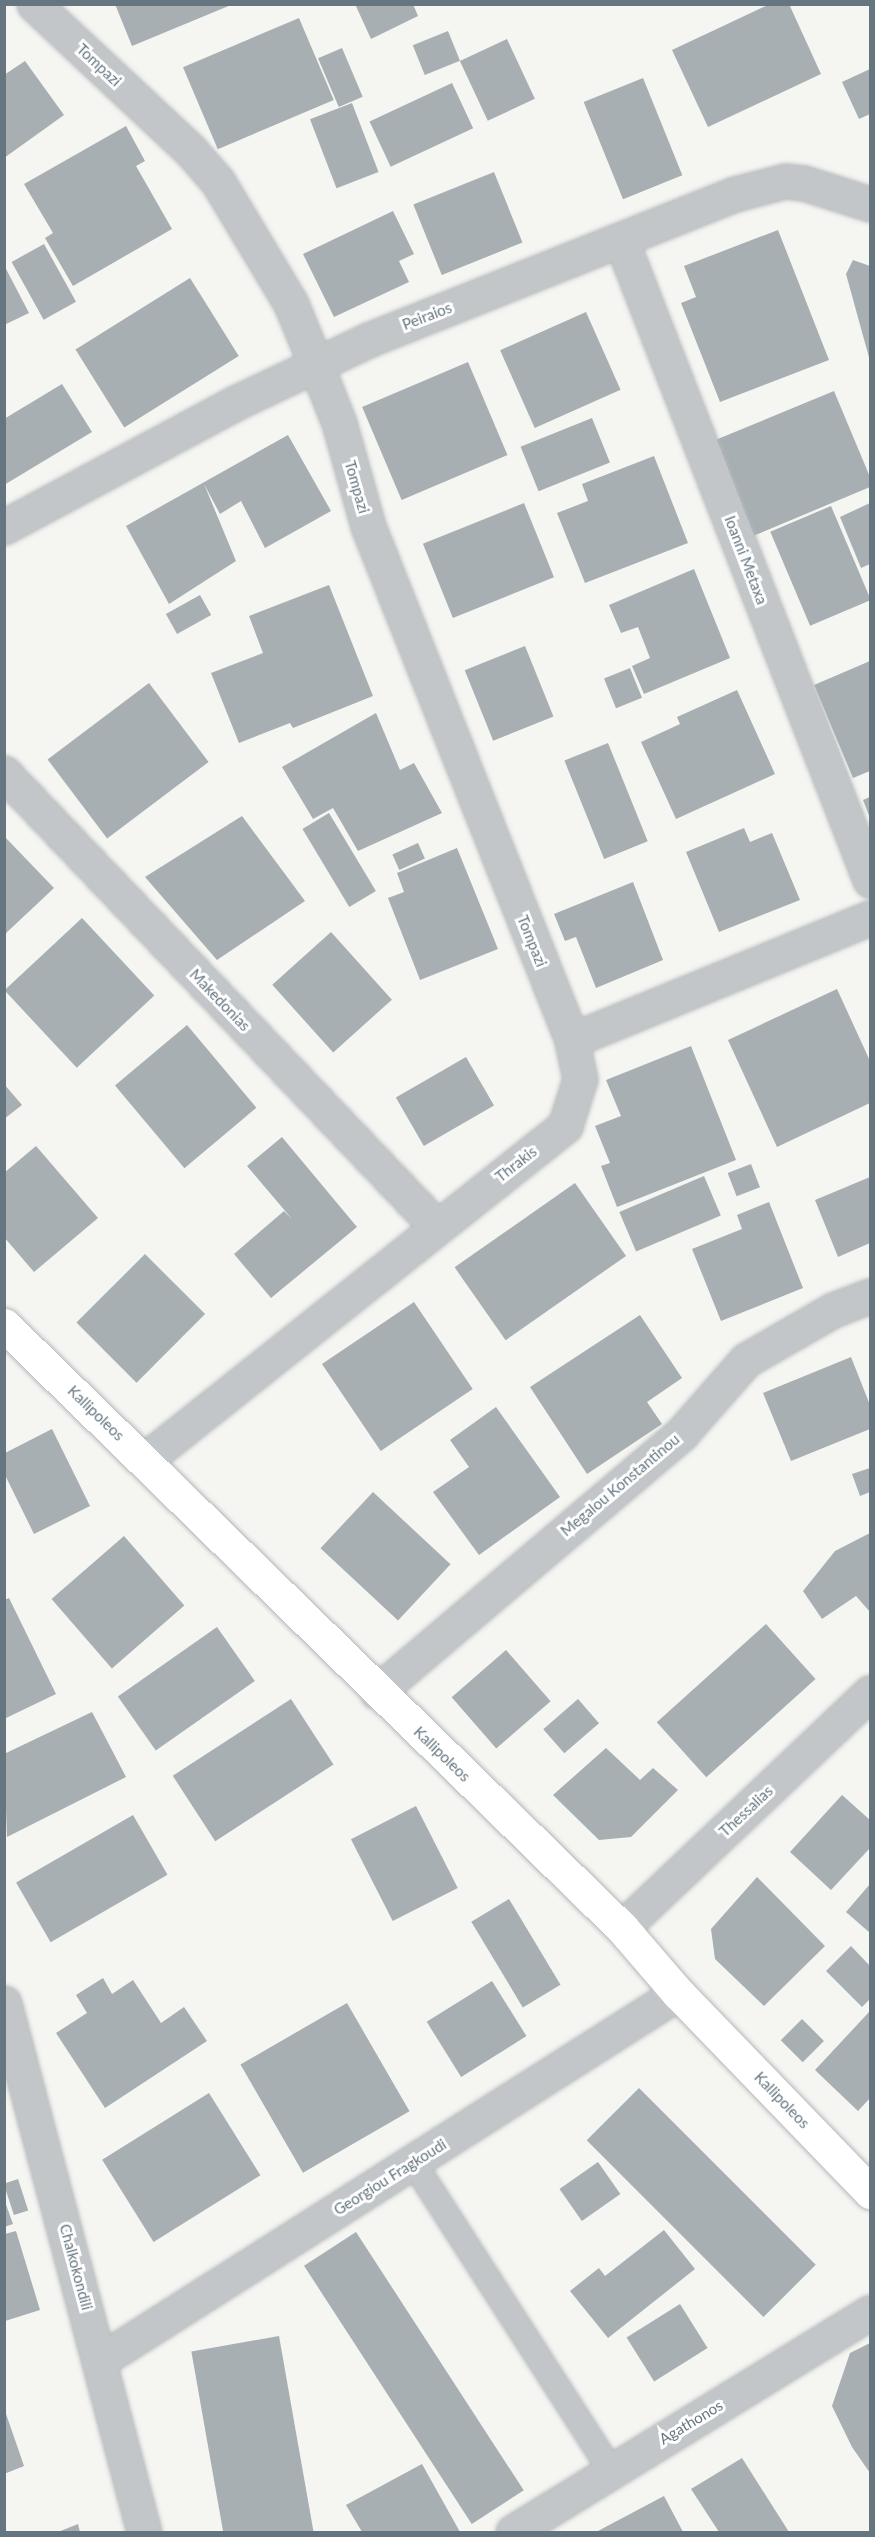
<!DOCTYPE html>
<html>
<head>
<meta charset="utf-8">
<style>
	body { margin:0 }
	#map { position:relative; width:875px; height:2537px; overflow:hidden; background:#f5f5f1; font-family:Lato,sans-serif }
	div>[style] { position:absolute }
	.building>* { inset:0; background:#a7afb3; transform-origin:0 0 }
	.roads { filter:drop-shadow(0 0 2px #b3b8bb) drop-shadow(0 0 2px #b3b8bb) }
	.service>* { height:24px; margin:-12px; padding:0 12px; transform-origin:12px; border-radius:12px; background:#c3c6c9 }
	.minor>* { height:33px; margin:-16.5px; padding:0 16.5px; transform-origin:16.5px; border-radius:16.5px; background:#c3c6c9 }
	.tertiary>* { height:33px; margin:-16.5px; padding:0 16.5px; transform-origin:16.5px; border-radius:16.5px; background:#c3c6c9 }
	.secondary>* { height:33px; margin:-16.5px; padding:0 16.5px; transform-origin:16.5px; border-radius:16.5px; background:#fff }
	span { translate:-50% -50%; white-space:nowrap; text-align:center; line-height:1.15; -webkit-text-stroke:6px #fff; paint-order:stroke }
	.street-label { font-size:15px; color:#657681 }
	.frame { position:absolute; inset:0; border:6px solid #657681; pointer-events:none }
</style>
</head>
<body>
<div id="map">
	<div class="building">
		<i style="clip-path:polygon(115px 4px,231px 4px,231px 5px,132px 46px)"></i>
		<i style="clip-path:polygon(355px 4px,413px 4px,418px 16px,371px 39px)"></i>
		<i style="clip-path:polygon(770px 4px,789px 4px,821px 74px,708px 127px,672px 50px)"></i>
		<i style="left:299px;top:18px;width:89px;height:126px;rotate:67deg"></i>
		<i style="left:448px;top:31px;width:32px;height:38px;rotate:68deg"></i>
		<i style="left:507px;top:39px;width:66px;height:52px;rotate:65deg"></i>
		<i style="left:342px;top:48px;width:53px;height:26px;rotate:67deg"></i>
		<i style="clip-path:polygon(25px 61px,64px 115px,4px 158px,4px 75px)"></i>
		<i style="clip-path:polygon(870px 69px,870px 114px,859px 119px,842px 82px)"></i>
		<i style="left:643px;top:78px;width:105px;height:64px;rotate:68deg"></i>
		<i style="left:452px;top:83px;width:50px;height:91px;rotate:65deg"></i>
		<i style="left:352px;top:103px;width:74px;height:45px;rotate:69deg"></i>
		<i style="clip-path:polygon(126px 126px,145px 161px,136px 166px,172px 229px,73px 286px,45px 238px,53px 233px,24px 184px)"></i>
		<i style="left:494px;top:172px;width:76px;height:87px;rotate:68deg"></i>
		<i style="clip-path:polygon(393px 211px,414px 254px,399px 261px,409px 282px,334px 317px,303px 254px)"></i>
		<i style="clip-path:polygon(778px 230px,829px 360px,720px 402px,681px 303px,696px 297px,684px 266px)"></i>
		<i style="left:44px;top:244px;width:66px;height:37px;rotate:61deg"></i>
		<i style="clip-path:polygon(853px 260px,870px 266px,870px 361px,846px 274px)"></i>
		<i style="clip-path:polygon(4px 265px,29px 313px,4px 325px)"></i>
		<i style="left:190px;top:278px;width:92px;height:135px;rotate:58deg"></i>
		<i style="left:586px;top:312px;width:85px;height:94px;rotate:66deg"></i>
		<i style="left:468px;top:362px;width:101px;height:115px;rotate:67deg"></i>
		<i style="clip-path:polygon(62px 384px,92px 432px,4px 485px,4px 419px)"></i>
		<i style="clip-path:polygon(834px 391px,870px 477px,870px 487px,753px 536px,713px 441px)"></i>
		<i style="left:592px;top:418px;width:48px;height:77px;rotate:68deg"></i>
		<i style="clip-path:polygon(288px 435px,331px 511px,265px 548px,241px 501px,220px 514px,204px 484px,236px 561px,169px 604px,126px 526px)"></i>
		<i style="clip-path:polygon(654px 456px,688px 543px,585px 583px,557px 513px,588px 501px,582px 484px)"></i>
		<i style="left:524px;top:503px;width:80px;height:109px;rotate:68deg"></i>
		<i style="clip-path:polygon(870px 503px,870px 564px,861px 568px,840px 517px)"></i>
		<i style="left:831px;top:506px;width:102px;height:66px;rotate:67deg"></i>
		<i style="clip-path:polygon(694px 569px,730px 658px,644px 694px,632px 666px,650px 658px,638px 627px,621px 633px,609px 605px)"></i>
		<i style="clip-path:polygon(329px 585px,373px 696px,293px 728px,290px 723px,239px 743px,211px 673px,263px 653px,249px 616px)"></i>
		<i style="left:200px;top:595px;width:23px;height:39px;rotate:61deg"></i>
		<i style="left:525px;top:646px;width:76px;height:65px;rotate:68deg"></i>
		<i style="clip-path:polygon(870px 661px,870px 771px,853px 778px,814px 685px)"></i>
		<i style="left:630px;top:668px;width:32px;height:28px;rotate:68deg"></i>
		<i style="left:149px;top:683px;width:99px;height:127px;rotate:53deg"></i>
		<i style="clip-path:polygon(737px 690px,775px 774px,676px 819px,641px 742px,680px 724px,677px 717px)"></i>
		<i style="clip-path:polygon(376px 713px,400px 770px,414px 763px,442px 813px,358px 851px,333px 808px,313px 819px,282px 767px)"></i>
		<i style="left:608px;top:743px;width:106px;height:47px;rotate:68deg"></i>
		<i style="clip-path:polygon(870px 797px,870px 818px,863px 800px)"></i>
		<i style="left:329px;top:813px;width:91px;height:31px;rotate:59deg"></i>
		<i style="clip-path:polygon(242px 816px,305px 901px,217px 960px,145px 877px)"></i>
		<i style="clip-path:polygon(744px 828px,750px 842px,772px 833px,800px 900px,719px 932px,686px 852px)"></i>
		<i style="clip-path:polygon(4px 836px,54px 888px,4px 935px)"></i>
		<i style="left:418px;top:843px;width:17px;height:28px;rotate:66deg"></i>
		<i style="clip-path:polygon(457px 848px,498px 949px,420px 980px,388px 898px,404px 892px,397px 873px)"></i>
		<i style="clip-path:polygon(633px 882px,663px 960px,596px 988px,576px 937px,565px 941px,554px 914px)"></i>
		<i style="left:82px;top:918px;width:106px;height:106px;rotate:47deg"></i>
		<i style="left:331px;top:932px;width:91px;height:79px;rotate:48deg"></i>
		<i style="clip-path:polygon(837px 989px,870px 1061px,870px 1103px,777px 1147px,728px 1040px)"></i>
		<i style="left:187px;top:1025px;width:108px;height:94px;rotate:50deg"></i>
		<i style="clip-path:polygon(691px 1046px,736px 1160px,617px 1207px,601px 1166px,610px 1163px,595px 1126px,621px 1116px,606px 1080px)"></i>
		<i style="left:466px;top:1057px;width:56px;height:81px;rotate:60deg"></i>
		<i style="clip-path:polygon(4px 1084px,22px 1105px,4px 1119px)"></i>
		<i style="clip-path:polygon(282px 1137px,357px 1227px,271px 1298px,234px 1254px,284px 1211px,292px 1219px,247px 1166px)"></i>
		<i style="clip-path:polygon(36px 1146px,98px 1218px,34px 1272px,4px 1237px,4px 1173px)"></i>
		<i style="left:751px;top:1164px;width:25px;height:25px;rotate:69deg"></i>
		<i style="left:704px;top:1176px;width:43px;height:92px;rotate:67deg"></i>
		<i style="clip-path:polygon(870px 1177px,870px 1243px,838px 1257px,815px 1200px)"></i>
		<i style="left:575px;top:1183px;width:89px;height:147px;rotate:55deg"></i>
		<i style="clip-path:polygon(769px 1202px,803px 1288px,721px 1321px,692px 1249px,742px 1229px,737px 1215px)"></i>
		<i style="left:145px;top:1254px;width:85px;height:97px;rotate:45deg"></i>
		<i style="left:414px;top:1302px;width:105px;height:111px;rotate:56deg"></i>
		<i style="clip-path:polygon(640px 1315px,682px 1378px,647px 1402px,662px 1424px,587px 1474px,530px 1387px)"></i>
		<i style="clip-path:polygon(851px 1357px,870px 1405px,870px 1429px,791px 1461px,763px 1393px)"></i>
		<i style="clip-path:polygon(496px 1407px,560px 1497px,479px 1555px,433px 1492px,469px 1467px,450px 1440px)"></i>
		<i style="clip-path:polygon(52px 1429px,90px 1506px,34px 1534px,5px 1475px,5px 1453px)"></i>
		<i style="clip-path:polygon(870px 1468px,870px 1492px,860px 1496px,852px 1474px)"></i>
		<i style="left:373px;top:1492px;width:106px;height:77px;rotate:43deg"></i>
		<i style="clip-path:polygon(870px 1533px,870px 1612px,856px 1596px,822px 1619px,803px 1591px,835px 1551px)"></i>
		<i style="left:124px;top:1536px;width:92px;height:96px;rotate:49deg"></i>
		<i style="clip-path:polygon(9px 1598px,56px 1694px,4px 1719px,4px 1600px)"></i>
		<i style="left:766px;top:1624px;width:74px;height:147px;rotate:48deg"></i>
		<i style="left:217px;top:1627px;width:66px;height:121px;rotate:55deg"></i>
		<i style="left:506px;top:1650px;width:68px;height:72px;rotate:49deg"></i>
		<i style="left:291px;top:1699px;width:78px;height:141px;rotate:57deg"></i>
		<i style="left:578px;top:1699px;width:32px;height:46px;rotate:49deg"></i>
		<i style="clip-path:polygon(92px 1712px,126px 1777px,7px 1837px,4px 1754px)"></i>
		<i style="clip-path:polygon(606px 1748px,640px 1780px,653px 1768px,678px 1790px,631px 1837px,599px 1840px,553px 1795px)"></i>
		<i style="clip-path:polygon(842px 1795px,870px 1820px,870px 1848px,831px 1890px,790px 1852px)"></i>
		<i style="left:416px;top:1806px;width:92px;height:73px;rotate:63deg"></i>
		<i style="left:133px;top:1815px;width:69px;height:135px;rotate:60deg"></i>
		<i style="clip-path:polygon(757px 1877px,825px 1946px,764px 2006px,715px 1959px,711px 1929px)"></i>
		<i style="clip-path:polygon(870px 1884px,870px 1933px,846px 1912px)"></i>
		<i style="left:509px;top:1899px;width:100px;height:44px;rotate:59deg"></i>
		<i style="clip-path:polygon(851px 1946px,870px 1966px,870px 1999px,862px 2007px,826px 1971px)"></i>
		<i style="clip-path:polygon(103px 1978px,112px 1994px,133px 1980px,161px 2023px,184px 2007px,207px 2041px,105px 2108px,56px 2033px,87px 2013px,76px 1995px)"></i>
		<i style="left:492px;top:1981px;width:65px;height:77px;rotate:58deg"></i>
		<i style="left:347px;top:2003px;width:125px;height:123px;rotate:60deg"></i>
		<i style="clip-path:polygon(870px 2011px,870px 2098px,858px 2111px,815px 2070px)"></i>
		<i style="left:802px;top:2019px;width:31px;height:30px;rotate:45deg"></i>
		<i style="left:639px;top:2088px;width:250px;height:74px;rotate:45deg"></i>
		<i style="left:209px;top:2093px;width:97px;height:126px;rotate:58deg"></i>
		<i style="left:598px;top:2162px;width:39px;height:47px;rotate:55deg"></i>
		<i style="left:18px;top:2179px;width:33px;height:15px;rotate:72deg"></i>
		<i style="clip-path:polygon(4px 2199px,13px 2224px,4px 2227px)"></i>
		<i style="clip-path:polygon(664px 2230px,695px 2269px,608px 2338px,570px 2291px,599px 2268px,605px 2276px)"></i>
		<i style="clip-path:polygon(16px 2231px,40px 2310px,5px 2321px,5px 2234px)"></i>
		<i style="left:356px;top:2232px;width:308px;height:62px;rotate:57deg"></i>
		<i style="left:680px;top:2304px;width:52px;height:63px;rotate:58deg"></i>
		<i style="left:279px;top:2336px;width:199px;height:89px;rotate:80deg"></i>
		<i style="clip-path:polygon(870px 2343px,870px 2473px,852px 2447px,832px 2406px,850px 2353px)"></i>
		<i style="clip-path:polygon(4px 2408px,24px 2466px,4px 2474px)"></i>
		<i style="clip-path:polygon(742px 2458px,789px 2532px,719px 2532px,691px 2489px)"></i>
		<i style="clip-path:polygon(422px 2464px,460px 2532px,362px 2532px,346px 2505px)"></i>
		<i style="clip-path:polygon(664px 2496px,683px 2532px,596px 2532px)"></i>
		<i style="clip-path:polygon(78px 2524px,80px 2532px,58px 2532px)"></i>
	</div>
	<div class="roads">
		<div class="service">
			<i style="left:413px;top:2162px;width:367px;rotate:57.3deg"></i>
		</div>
		<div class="minor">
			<i style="left:621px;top:240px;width:687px;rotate:68.74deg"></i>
			<i style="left:4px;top:527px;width:262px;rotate:-28.2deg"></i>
			<i style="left:235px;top:403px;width:147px;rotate:-25.3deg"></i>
			<i style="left:368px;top:340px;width:395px;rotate:-21.7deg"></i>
			<i style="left:735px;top:194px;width:52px;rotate:-14.6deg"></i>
			<i style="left:785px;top:181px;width:19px;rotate:6deg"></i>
			<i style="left:804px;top:183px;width:69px;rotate:17.7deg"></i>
			<i style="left:4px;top:773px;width:626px;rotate:46.36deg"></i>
			<i style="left:572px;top:1040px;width:322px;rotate:-22.3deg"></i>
			<i style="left:145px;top:1460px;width:537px;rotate:-38.49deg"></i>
			<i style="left:565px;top:1126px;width:49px;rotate:-72.3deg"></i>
			<i style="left:580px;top:1079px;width:40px;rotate:-102deg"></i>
			<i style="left:572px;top:1040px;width:553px;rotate:-111.65deg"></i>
			<i style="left:368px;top:526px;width:107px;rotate:-105.7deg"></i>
			<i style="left:339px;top:423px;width:62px;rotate:-111.6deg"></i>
			<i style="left:377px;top:1692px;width:400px;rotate:-40.3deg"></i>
			<i style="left:682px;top:1433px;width:97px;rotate:-48.8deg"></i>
			<i style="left:746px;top:1360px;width:100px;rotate:-29.9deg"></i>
			<i style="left:833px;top:1310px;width:40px;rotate:-21deg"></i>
			<i style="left:622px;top:1928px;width:342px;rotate:-43.5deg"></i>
			<i style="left:4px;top:2003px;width:547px;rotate:75.18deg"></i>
			<i style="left:101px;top:2360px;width:684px;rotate:-32.46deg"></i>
			<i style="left:513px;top:2532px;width:419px;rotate:-31.6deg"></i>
		</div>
		<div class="tertiary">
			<i style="left:34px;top:4px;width:215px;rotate:43.1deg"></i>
			<i style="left:191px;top:151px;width:41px;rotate:48.9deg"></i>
			<i style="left:218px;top:182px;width:142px;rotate:59.1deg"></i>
			<i style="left:291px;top:304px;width:66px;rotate:67.7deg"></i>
		</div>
		<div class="secondary">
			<i style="left:4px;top:1325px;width:863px;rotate:44.3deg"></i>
			<i style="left:622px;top:1928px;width:86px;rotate:49.3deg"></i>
			<i style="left:678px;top:1993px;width:277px;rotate:46deg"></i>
		</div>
	</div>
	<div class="street-label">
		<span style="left:99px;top:65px;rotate:43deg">Tompazi</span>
		<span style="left:427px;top:316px;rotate:-21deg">Peiraios</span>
		<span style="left:357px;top:487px;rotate:74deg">Tompazi</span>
		<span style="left:746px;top:560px;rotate:69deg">Ioanni Metaxa</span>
		<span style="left:532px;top:941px;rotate:68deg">Tompazi</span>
		<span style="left:220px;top:1000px;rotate:46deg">Makedonias</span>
		<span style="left:516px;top:1164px;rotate:-38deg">Thrakis</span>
		<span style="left:96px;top:1413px;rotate:44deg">Kallipoleos</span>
		<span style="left:620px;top:1485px;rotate:-40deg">Megalou Konstantinou</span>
		<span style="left:442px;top:1754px;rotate:44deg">Kallipoleos</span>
		<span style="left:746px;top:1811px;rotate:-43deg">Thessalias</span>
		<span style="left:782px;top:2100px;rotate:46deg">Kallipoleos</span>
		<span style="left:390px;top:2177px;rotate:-32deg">Georgiou Fragkoudi</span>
		<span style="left:76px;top:2267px;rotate:75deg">Chalkokondili</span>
		<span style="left:691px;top:2422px;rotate:-31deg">Agathonos</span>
	</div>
	<div class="frame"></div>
</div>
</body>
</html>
